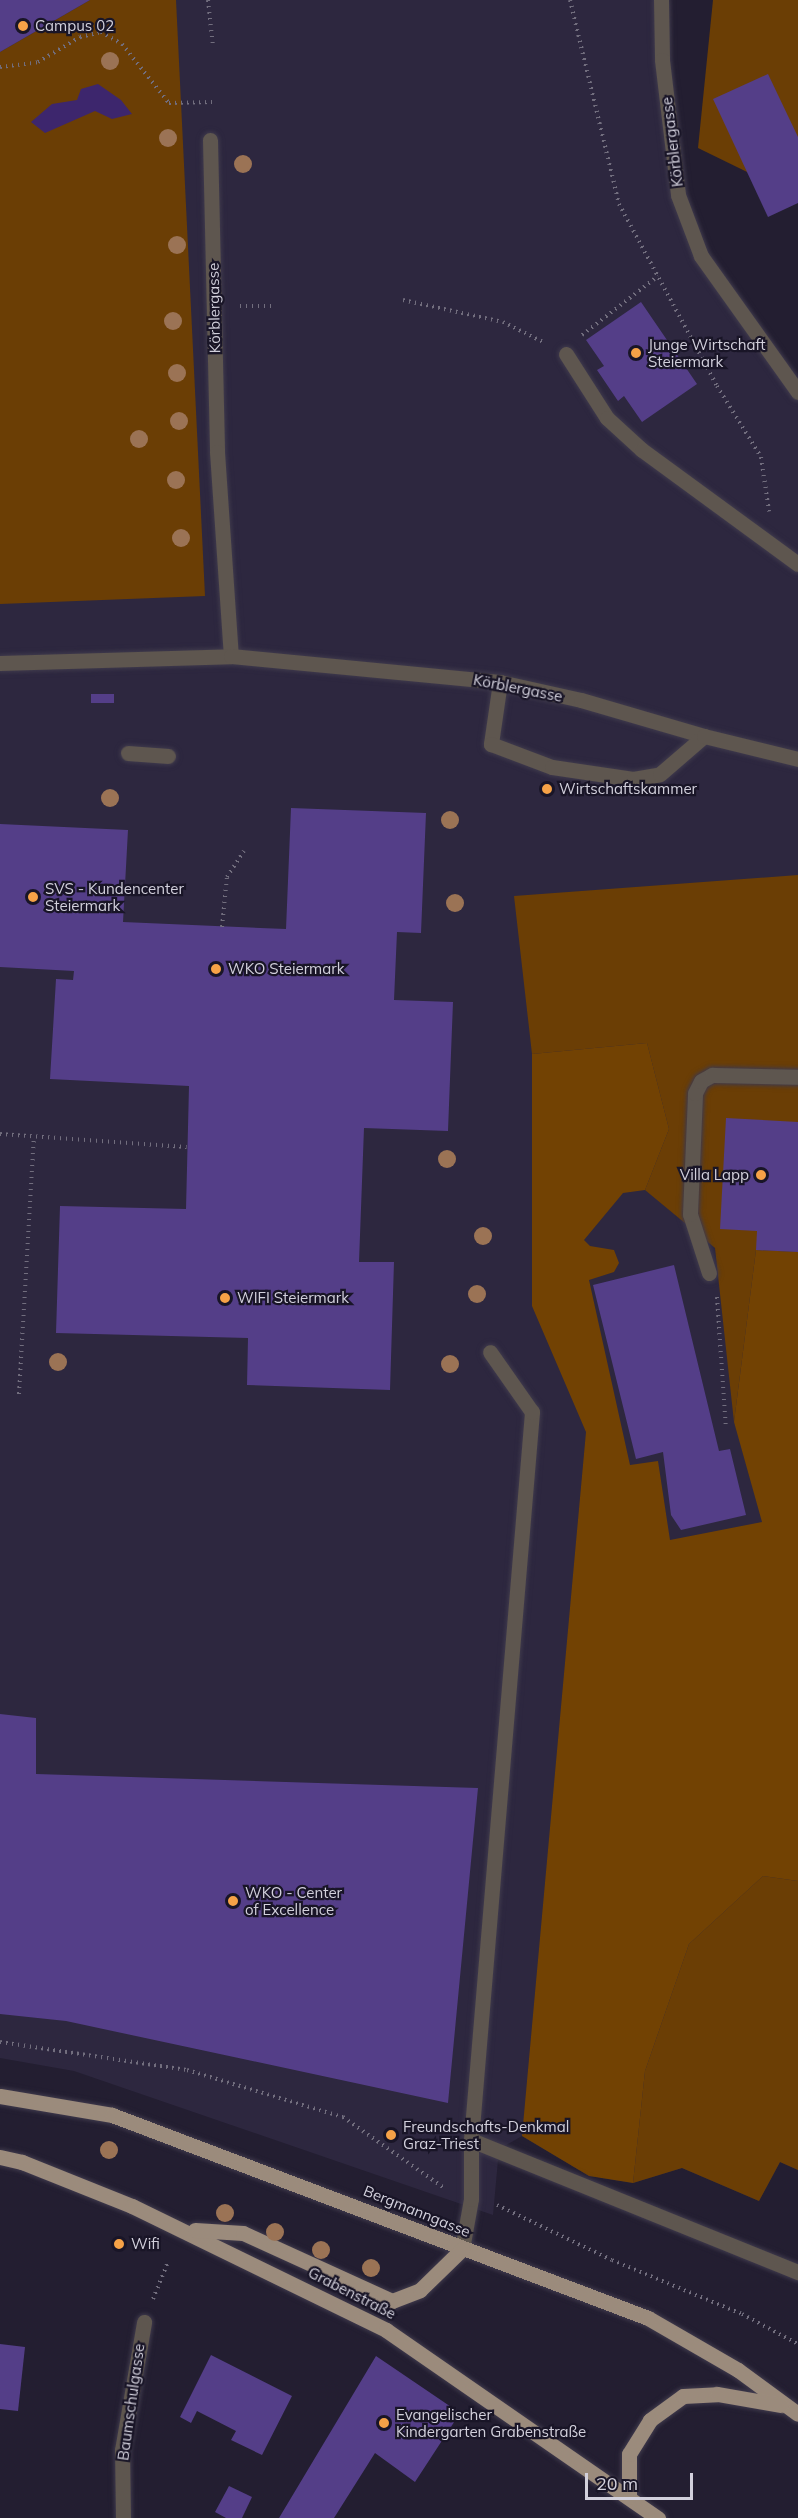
<!DOCTYPE html>
<html>
<head>
<meta charset="utf-8">
<style>
	body { margin:0 }
	#map { position:relative; width:798px; height:2518px; overflow:hidden; background:#231e31; font-family:Mulish,sans-serif }
	div>[style] { position:absolute }
	.built>* { inset:0; background:#2d273f }
	.green>* { inset:0; background:#6b3e05 }
	.forest>* { inset:0; background:#724203 }
	.water>* { inset:0; background:#3d266d }
	.building>* { inset:0; background:#543e88; transform-origin:0 0 }
	.path>* { height:4px; margin-top:-2px; transform-origin:0; background:repeating-linear-gradient(90deg,#726e7e 0 1.5px,transparent 0 6px) }
	.roads { filter:drop-shadow(0 0 2px #3f3a4c) drop-shadow(0 0 2px #3f3a4c) }
	.lane>* { height:15px; margin:-7.5px; padding:0 7.5px; transform-origin:7.5px; border-radius:7.5px; background:#5e564f }
	.street>* { height:15px; margin:-7.5px; padding:0 7.5px; transform-origin:7.5px; border-radius:7.5px; background:#5e564f }
	.primary>* { height:15px; margin:-7.5px; padding:0 7.5px; transform-origin:7.5px; border-radius:7.5px; background:#9b8b7c }
	.trees>* { width:18px; height:18px; margin:-9px; border-radius:50%; background:#9b7355 }
	.dots>* { width:16px; height:16px; translate:-50% -50%; box-sizing:border-box; border:3px solid #191527; border-radius:50% }
	span { translate:-50% -50%; white-space:nowrap; text-align:center; line-height:1.15; -webkit-text-stroke:4.5px #191527; paint-order:stroke }
	.poi-label { font-size:15px; color:#d2d0dc }
	.left { translate:0 -50%; text-align:left }
	.right { translate:-100% -50%; text-align:right }
	.street-label { font-size:15px; color:#d2d0dc }
	.scale { position:absolute; left:585px; top:2473px; width:108px; height:27px; box-sizing:border-box; border:3px solid #d2d0dc; border-top:0; padding-left:8px; font-size:18px; line-height:21px; white-space:nowrap; color:#d2d0dc; -webkit-text-stroke:4px #191527; paint-order:stroke }
</style>
</head>
<body>
<div id="map">
	<div class="built">
		<i style="clip-path:polygon(0 0,661px 0,678px 195px,701px 256px,798px 392px,798px 2170px,780px 2162px,759px 2201px,682px 2168px,633px 2183px,589px 2176px,522px 2136px,499px 2149px,493px 2215px,74px 2071px,0 2058px)"></i>
	</div>
	<div class="green">
		<i style="clip-path:polygon(90px 0,176px 0,205px 596px,0 604px,0 52px)"></i>
		<i style="clip-path:polygon(713px 0,798px 0,798px 197px,698px 148px)"></i>
		<i style="clip-path:polygon(798px 875px,798px 1252px,756px 1250px,734px 1422px,715px 1248px,645px 1190px,669px 1129px,647px 1043px,532px 1054px,514px 896px)"></i>
		<i style="clip-path:polygon(763px 1876px,798px 1881px,798px 2170px,780px 2162px,759px 2201px,682px 2168px,633px 2183px,645px 2071px,689px 1944px)"></i>
	</div>
	<div class="forest">
		<i style="clip-path:polygon(647px 1043px,669px 1129px,645px 1190px,623px 1193px,584px 1240px,590px 1246px,614px 1250px,619px 1263px,614px 1272px,589px 1280px,630px 1465px,658px 1461px,670px 1540px,762px 1522px,734px 1422px,756px 1250px,798px 1252px,798px 1881px,763px 1876px,689px 1944px,645px 2071px,633px 2183px,589px 2176px,522px 2136px,586px 1432px,532px 1306px,532px 1054px)"></i>
	</div>
	<div class="water">
		<i style="clip-path:polygon(98px 84px,121px 100px,132px 114px,112px 119px,95px 111px,45px 133px,31px 122px,52px 104px,77px 100px,81px 89px)"></i>
	</div>
	<div class="building">
		<i style="clip-path:polygon(0 0,90px 0,0 52px)"></i>
		<i style="clip-path:polygon(768px 74px,798px 137px,798px 203px,768px 217px,713px 99px)"></i>
		<i style="clip-path:polygon(641px 302px,697px 384px,642px 422px,624px 396px,618px 401px,597px 370px,604px 366px,586px 340px)"></i>
		<i style="left:91px;top:694px;width:23px;height:9px"></i>
		<i style="clip-path:polygon(291px 808px,426px 813px,421px 933px,397px 932px,394px 1000px,453px 1002px,448px 1131px,364px 1128px,359px 1262px,394px 1262px,390px 1390px,247px 1385px,248px 1338px,56px 1333px,60px 1206px,186px 1209px,189px 1086px,50px 1079px,56px 979px,73px 980px,74px 971px,0 967px,0 824px,128px 830px,123px 922px,286px 929px)"></i>
		<i style="clip-path:polygon(726px 1118px,798px 1122px,798px 1252px,756px 1250px,757px 1231px,720px 1229px)"></i>
		<i style="clip-path:polygon(674px 1265px,719px 1451px,730px 1449px,746px 1515px,681px 1530px,671px 1515px,663px 1452px,636px 1459px,593px 1285px)"></i>
		<i style="clip-path:polygon(0 1714px,36px 1718px,36px 1774px,478px 1788px,448px 2103px,66px 2021px,0 2014px)"></i>
		<i style="clip-path:polygon(0 2344px,25px 2347px,18px 2411px,0 2409px)"></i>
		<i style="clip-path:polygon(211px 2355px,292px 2396px,262px 2455px,231px 2440px,236px 2431px,197px 2411px,191px 2423px,180px 2417px)"></i>
		<i style="clip-path:polygon(376px 2356px,460px 2413px,415px 2482px,375px 2453px,334px 2518px,279px 2518px)"></i>
		<i style="clip-path:polygon(229px 2486px,252px 2497px,242px 2518px,226px 2518px,215px 2512px)"></i>
	</div>
	<div class="path">
		<i style="left:208px;top:0;width:46px;rotate:83.8deg"></i>
		<i style="left:570px;top:0;width:210px;rotate:76.5deg"></i>
		<i style="left:619px;top:204px;width:207px;rotate:61.7deg"></i>
		<i style="left:717px;top:386px;width:84px;rotate:58.2deg"></i>
		<i style="left:761px;top:457px;width:55px;rotate:81.6deg"></i>
		<i style="left:0;top:67px;width:38px;rotate:-7deg"></i>
		<i style="left:38px;top:62px;width:49px;rotate:-30.8deg"></i>
		<i style="left:80px;top:37px;width:22px;rotate:-13deg"></i>
		<i style="left:101px;top:32px;width:24px;rotate:30deg"></i>
		<i style="left:122px;top:44px;width:75px;rotate:51.5deg"></i>
		<i style="left:169px;top:103px;width:43px;rotate:-1.3deg"></i>
		<i style="left:403px;top:300px;width:102px;rotate:12.4deg"></i>
		<i style="left:503px;top:322px;width:47px;rotate:26.6deg"></i>
		<i style="left:240px;top:306px;width:32px"></i>
		<i style="left:582px;top:335px;width:96px;rotate:-37.8deg"></i>
		<i style="left:222px;top:927px;width:50px;rotate:-84.3deg"></i>
		<i style="left:227px;top:877px;width:31px;rotate:-57deg"></i>
		<i style="left:0;top:1134px;width:187px;rotate:4deg"></i>
		<i style="left:717px;top:1297px;width:132px;rotate:86.1deg"></i>
		<i style="left:19px;top:1394px;width:257px;rotate:-86.7deg"></i>
		<i style="left:0;top:2042px;width:189px;rotate:8.5deg"></i>
		<i style="left:187px;top:2070px;width:163px;rotate:16.8deg"></i>
		<i style="left:343px;top:2117px;width:123px;rotate:35.1deg"></i>
		<i style="left:497px;top:2205px;width:127px;rotate:25.6deg"></i>
		<i style="left:612px;top:2260px;width:141px;rotate:22.6deg"></i>
		<i style="left:742px;top:2314px;width:64px;rotate:28.2deg"></i>
		<i style="left:153px;top:2299px;width:38px;rotate:-68deg"></i>
	</div>
	<div class="roads">
		<div class="lane">
			<i style="left:210px;top:140px;width:312px;rotate:88.7deg"></i>
			<i style="left:217px;top:452px;width:204px;rotate:86.1deg"></i>
			<i style="left:0;top:663px;width:231px;rotate:-1.7deg"></i>
			<i style="left:231px;top:656px;width:270px;rotate:5.5deg"></i>
			<i style="left:500px;top:682px;width:83px;rotate:12.5deg"></i>
			<i style="left:581px;top:700px;width:128px;rotate:16.3deg"></i>
			<i style="left:500px;top:682px;width:63px;rotate:98.3deg"></i>
			<i style="left:491px;top:744px;width:65px;rotate:20.7deg"></i>
			<i style="left:552px;top:767px;width:82px;rotate:8.4deg"></i>
			<i style="left:633px;top:779px;width:27px;rotate:-10deg"></i>
			<i style="left:660px;top:774px;width:58px;rotate:-40.8deg"></i>
			<i style="left:128px;top:753px;width:40px;rotate:4.3deg"></i>
			<i style="left:709px;top:1273px;width:62px;rotate:-107.9deg"></i>
			<i style="left:690px;top:1214px;width:121px;rotate:-87.6deg"></i>
			<i style="left:695px;top:1093px;width:13px;rotate:-63deg"></i>
			<i style="left:701px;top:1081px;width:13px;rotate:-29deg"></i>
			<i style="left:712px;top:1075px;width:86px;rotate:1.3deg"></i>
			<i style="left:471px;top:2140px;width:353px;rotate:22deg"></i>
			<i style="left:462px;top:2249px;width:51px;rotate:-79.8deg"></i>
			<i style="left:471px;top:2199px;width:59px;rotate:-90deg"></i>
			<i style="left:471px;top:2140px;width:731px;rotate:-85.21deg"></i>
			<i style="left:532px;top:1412px;width:73px;rotate:-125deg"></i>
		</div>
		<div class="street">
			<i style="left:661px;top:0;width:60px;rotate:89deg"></i>
			<i style="left:662px;top:60px;width:136px;rotate:83.2deg"></i>
			<i style="left:678px;top:195px;width:65px;rotate:69.3deg"></i>
			<i style="left:701px;top:256px;width:167px;rotate:54.5deg"></i>
			<i style="left:566px;top:354px;width:76px;rotate:57.4deg"></i>
			<i style="left:607px;top:418px;width:47px;rotate:42.4deg"></i>
			<i style="left:642px;top:450px;width:193px;rotate:36.2deg"></i>
			<i style="left:704px;top:736px;width:97px;rotate:13.7deg"></i>
			<i style="left:123px;top:2518px;width:68px;rotate:-90.8deg"></i>
			<i style="left:122px;top:2450px;width:130px;rotate:-80.2deg"></i>
		</div>
		<div class="primary">
			<i style="left:0;top:2096px;width:114px;rotate:9.6deg"></i>
			<i style="left:112px;top:2115px;width:573px;rotate:20.74deg"></i>
			<i style="left:648px;top:2318px;width:104px;rotate:30deg"></i>
			<i style="left:738px;top:2370px;width:74px;rotate:36.3deg"></i>
			<i style="left:0;top:2157px;width:23px;rotate:13deg"></i>
			<i style="left:22px;top:2162px;width:118px;rotate:21.8deg"></i>
			<i style="left:132px;top:2206px;width:283px;rotate:26deg"></i>
			<i style="left:386px;top:2330px;width:331px;rotate:34.7deg"></i>
			<i style="left:195px;top:2230px;width:48px;rotate:3.6deg"></i>
			<i style="left:243px;top:2233px;width:164px;rotate:24.5deg"></i>
			<i style="left:392px;top:2301px;width:30px;rotate:-21deg"></i>
			<i style="left:420px;top:2290px;width:59px;rotate:-44.3deg"></i>
			<i style="left:629px;top:2497px;width:43px;rotate:-90deg"></i>
			<i style="left:629px;top:2454px;width:40px;rotate:-58deg"></i>
			<i style="left:650px;top:2420px;width:41px;rotate:-36deg"></i>
			<i style="left:683px;top:2396px;width:34px;rotate:-3deg"></i>
			<i style="left:717px;top:2394px;width:65px;rotate:9.8deg"></i>
		</div>
	</div>
	<div class="trees">
		<i style="left:110px;top:61px"></i>
		<i style="left:168px;top:138px"></i>
		<i style="left:243px;top:164px"></i>
		<i style="left:177px;top:245px"></i>
		<i style="left:173px;top:321px"></i>
		<i style="left:177px;top:373px"></i>
		<i style="left:179px;top:421px"></i>
		<i style="left:139px;top:439px"></i>
		<i style="left:176px;top:480px"></i>
		<i style="left:181px;top:538px"></i>
		<i style="left:110px;top:798px"></i>
		<i style="left:450px;top:820px"></i>
		<i style="left:455px;top:903px"></i>
		<i style="left:447px;top:1159px"></i>
		<i style="left:483px;top:1236px"></i>
		<i style="left:477px;top:1294px"></i>
		<i style="left:58px;top:1362px"></i>
		<i style="left:450px;top:1364px"></i>
		<i style="left:109px;top:2150px"></i>
		<i style="left:225px;top:2213px"></i>
		<i style="left:275px;top:2232px"></i>
		<i style="left:321px;top:2250px"></i>
		<i style="left:371px;top:2268px"></i>
	</div>
	<div class="dots">
		<i style="left:23px;top:26px;background:#f6a247"></i>
		<i style="left:636px;top:353px;background:#f6a247"></i>
		<i style="left:547px;top:789px;background:#f6a247"></i>
		<i style="left:33px;top:897px;background:#f6a247"></i>
		<i style="left:216px;top:969px;background:#f6a247"></i>
		<i style="left:761px;top:1175px;background:#f6a247"></i>
		<i style="left:225px;top:1298px;background:#f6a247"></i>
		<i style="left:233px;top:1901px;background:#f6a247"></i>
		<i style="left:391px;top:2135px;background:#f6a247"></i>
		<i style="left:119px;top:2244px;background:#f6a247"></i>
		<i style="left:384px;top:2423px;background:#f6a247"></i>
	</div>
	<div class="poi-label">
		<span class="left" style="left:35px;top:26px">Campus 02</span>
		<span class="left" style="left:648px;top:353px">Junge Wirtschaft<br>Steiermark</span>
		<span class="left" style="left:559px;top:789px">Wirtschaftskammer</span>
		<span class="left" style="left:45px;top:897px">SVS - Kundencenter<br>Steiermark</span>
		<span class="left" style="left:228px;top:969px">WKO Steiermark</span>
		<span class="right" style="left:749px;top:1175px">Villa Lapp</span>
		<span class="left" style="left:237px;top:1298px">WIFI Steiermark</span>
		<span class="left" style="left:245px;top:1901px">WKO - Center<br>of Excellence</span>
		<span class="left" style="left:403px;top:2135px">Freundschafts-Denkmal<br>Graz-Triest</span>
		<span class="left" style="left:131px;top:2244px">Wifi</span>
		<span class="left" style="left:396px;top:2423px">Evangelischer<br>Kindergarten Grabenstraße</span>
	</div>
	<div class="street-label">
		<span style="left:672px;top:142px;rotate:-97deg">Körblergasse</span>
		<span style="left:214px;top:308px;rotate:-91deg">Körblergasse</span>
		<span style="left:518px;top:688px;rotate:11deg">Körblergasse</span>
		<span style="left:417px;top:2211px;rotate:22deg">Bergmanngasse</span>
		<span style="left:352px;top:2293px;rotate:27deg">Grabenstraße</span>
		<span style="left:131px;top:2402px;rotate:-82deg">Baumschulgasse</span>
	</div>
	<div class="scale">20 m</div>
</div>
</body>
</html>
